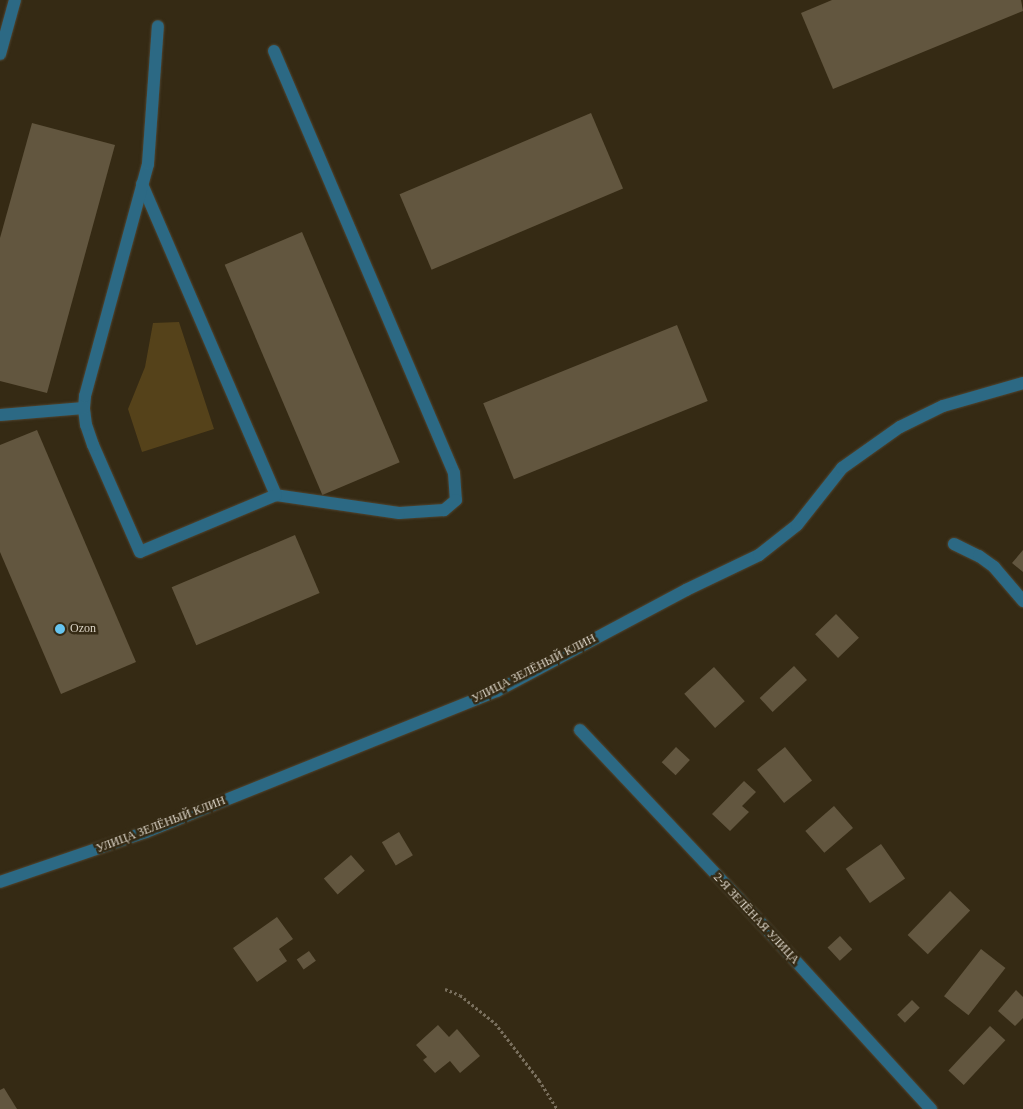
<!DOCTYPE html>
<html>
<head>
<meta charset="utf-8">
<style>
	body { margin:0 }
	#map { position:relative; width:1023px; height:1109px; overflow:hidden; background:#352a14; font-family:"Times New Roman",serif }
	div>[style] { position:absolute }
	.green>* { inset:0; background:#55421a }
	.building>* { inset:0; background:#62563f; transform-origin:0 0 }
	.path>* { height:3px; margin-top:-1.5px; transform-origin:0; background:repeating-linear-gradient(90deg,#796f5d 0 2.5px,transparent 0 5px) }
	.roads { filter:drop-shadow(0 0 1px #504531) drop-shadow(0 0 1px #504531) }
	.lane>* { height:12px; margin:-6px; padding:0 6px; transform-origin:6px; border-radius:6px; background:#2c6984 }
	.street>* { height:12px; margin:-6px; padding:0 6px; transform-origin:6px; border-radius:6px; background:#2c6984 }
	.dots>* { width:14px; height:14px; translate:-50% -50%; box-sizing:border-box; border:2px solid #352a14; border-radius:50% }
	span { translate:-50% -50%; white-space:nowrap; text-align:center; line-height:1.15; -webkit-text-stroke:5px #352a14; paint-order:stroke }
	.poi-label { font-size:12px; color:#dcd5c8 }
	.left { translate:0 -50%; text-align:left }
	.street-label { font-size:12px; color:#dcd5c8 }
</style>
</head>
<body>
<div id="map">
	<div class="green">
		<i style="clip-path:polygon(179px 322px,214px 429px,142px 452px,128px 409px,145px 367px,153px 323px)"></i>
	</div>
	<div class="building">
		<i style="clip-path:polygon(832px 0,1021px 0,1023px 11px,833px 89px,801px 13px)"></i>
		<i style="left:591px;top:113px;width:82px;height:208px;rotate:67deg"></i>
		<i style="clip-path:polygon(32px 123px,115px 145px,47px 393px,0 381px,0 238px)"></i>
		<i style="left:302px;top:232px;width:250px;height:84px;rotate:67deg"></i>
		<i style="left:677px;top:325px;width:82px;height:209px;rotate:68deg"></i>
		<i style="clip-path:polygon(37px 430px,136px 662px,61px 694px,0 552px,0 445px)"></i>
		<i style="left:295px;top:535px;width:63px;height:134px;rotate:67deg"></i>
		<i style="clip-path:polygon(1023px 550px,1023px 572px,1012px 563px)"></i>
		<i style="left:836px;top:614px;width:33px;height:29px;rotate:46deg"></i>
		<i style="left:794px;top:666px;width:19px;height:47px;rotate:47deg"></i>
		<i style="left:714px;top:667px;width:46px;height:40px;rotate:48deg"></i>
		<i style="left:676px;top:747px;width:19px;height:21px;rotate:43deg"></i>
		<i style="left:785px;top:747px;width:43px;height:36px;rotate:51deg"></i>
		<i style="clip-path:polygon(744px 781px,756px 792px,742px 806px,749px 812px,730px 831px,712px 814px)"></i>
		<i style="left:834px;top:806px;width:29px;height:38px;rotate:49deg"></i>
		<i style="left:399px;top:832px;width:27px;height:20px;rotate:59deg"></i>
		<i style="left:881px;top:844px;width:42px;height:43px;rotate:55deg"></i>
		<i style="left:351px;top:855px;width:21px;height:36px;rotate:49deg"></i>
		<i style="left:950px;top:891px;width:28px;height:61px;rotate:44deg"></i>
		<i style="clip-path:polygon(277px 917px,293px 939px,279px 949px,287px 961px,257px 982px,233px 948px)"></i>
		<i style="left:840px;top:936px;width:18px;height:17px;rotate:47deg"></i>
		<i style="left:981px;top:949px;width:31px;height:60px;rotate:38deg"></i>
		<i style="left:309px;top:951px;width:12px;height:15px;rotate:55deg"></i>
		<i style="clip-path:polygon(1016px 990px,1023px 997px,1023px 1018px,1015px 1026px,998px 1011px)"></i>
		<i style="left:912px;top:1000px;width:11px;height:21px;rotate:45deg"></i>
		<i style="clip-path:polygon(438px 1025px,449px 1037px,457px 1029px,480px 1056px,460px 1073px,450px 1061px,435px 1073px,423px 1060px,427px 1057px,416px 1045px)"></i>
		<i style="left:990px;top:1026px;width:21px;height:61px;rotate:43deg"></i>
		<i style="clip-path:polygon(4px 1088px,17px 1109px,0 1109px,0 1090px)"></i>
	</div>
	<div class="path">
		<i style="left:445px;top:989px;width:16px;rotate:22deg"></i>
		<i style="left:460px;top:995px;width:45px;rotate:38.7deg"></i>
		<i style="left:495px;top:1023px;width:72px;rotate:52.3deg"></i>
		<i style="left:539px;top:1080px;width:34px;rotate:58deg"></i>
	</div>
	<div class="roads">
		<div class="lane">
			<i style="left:274px;top:51px;width:459px;rotate:66.9deg"></i>
			<i style="left:454px;top:473px;width:27px;rotate:86deg"></i>
			<i style="left:456px;top:500px;width:16px;rotate:140deg"></i>
			<i style="left:444px;top:510px;width:45px;rotate:176.2deg"></i>
			<i style="left:399px;top:513px;width:124px;rotate:-171.7deg"></i>
			<i style="left:0;top:54px;width:56px;rotate:-74.5deg"></i>
			<i style="left:142px;top:184px;width:339px;rotate:66.7deg"></i>
			<i style="left:276px;top:495px;width:147px;rotate:157.3deg"></i>
			<i style="left:140px;top:552px;width:117px;rotate:-113.7deg"></i>
			<i style="left:93px;top:445px;width:21px;rotate:-109deg"></i>
			<i style="left:86px;top:425px;width:17px;rotate:-97deg"></i>
			<i style="left:84px;top:408px;width:12px;rotate:-85deg"></i>
			<i style="left:85px;top:396px;width:240px;rotate:-74.8deg"></i>
			<i style="left:148px;top:164px;width:138px;rotate:-85.9deg"></i>
			<i style="left:0;top:415px;width:84px;rotate:-4.8deg"></i>
			<i style="left:954px;top:544px;width:28px;rotate:26deg"></i>
			<i style="left:979px;top:556px;width:19px;rotate:36deg"></i>
			<i style="left:994px;top:567px;width:45px;rotate:49.5deg"></i>
		</div>
		<div class="street">
			<i style="left:580px;top:730px;width:232px;rotate:46.7deg"></i>
			<i style="left:739px;top:899px;width:285px;rotate:47.6deg"></i>
			<i style="left:0;top:882px;width:154px;rotate:-18.9deg"></i>
			<i style="left:146px;top:832px;width:378px;rotate:-21.9deg"></i>
			<i style="left:497px;top:691px;width:214px;rotate:-28.1deg"></i>
			<i style="left:686px;top:590px;width:81px;rotate:-25.6deg"></i>
			<i style="left:759px;top:555px;width:48px;rotate:-38.3deg"></i>
			<i style="left:797px;top:525px;width:73px;rotate:-51.7deg"></i>
			<i style="left:842px;top:468px;width:71px;rotate:-35.3deg"></i>
			<i style="left:900px;top:427px;width:48px;rotate:-26deg"></i>
			<i style="left:943px;top:406px;width:83px;rotate:-16deg"></i>
		</div>
	</div>
	<div class="dots">
		<i style="left:60px;top:629px;background:#66c4ef"></i>
	</div>
	<div class="poi-label">
		<span class="left" style="left:70px;top:629px">Ozon</span>
	</div>
	<div class="street-label">
		<span style="left:534px;top:669px;rotate:-27deg">УЛИЦА ЗЕЛЁНЫЙ КЛИН</span>
		<span style="left:161px;top:825px;rotate:-21deg">УЛИЦА ЗЕЛЁНЫЙ КЛИН</span>
		<span style="left:756px;top:919px;rotate:47deg">2-Я ЗЕЛЁНАЯ УЛИЦА</span>
	</div>
</div>
</body>
</html>
